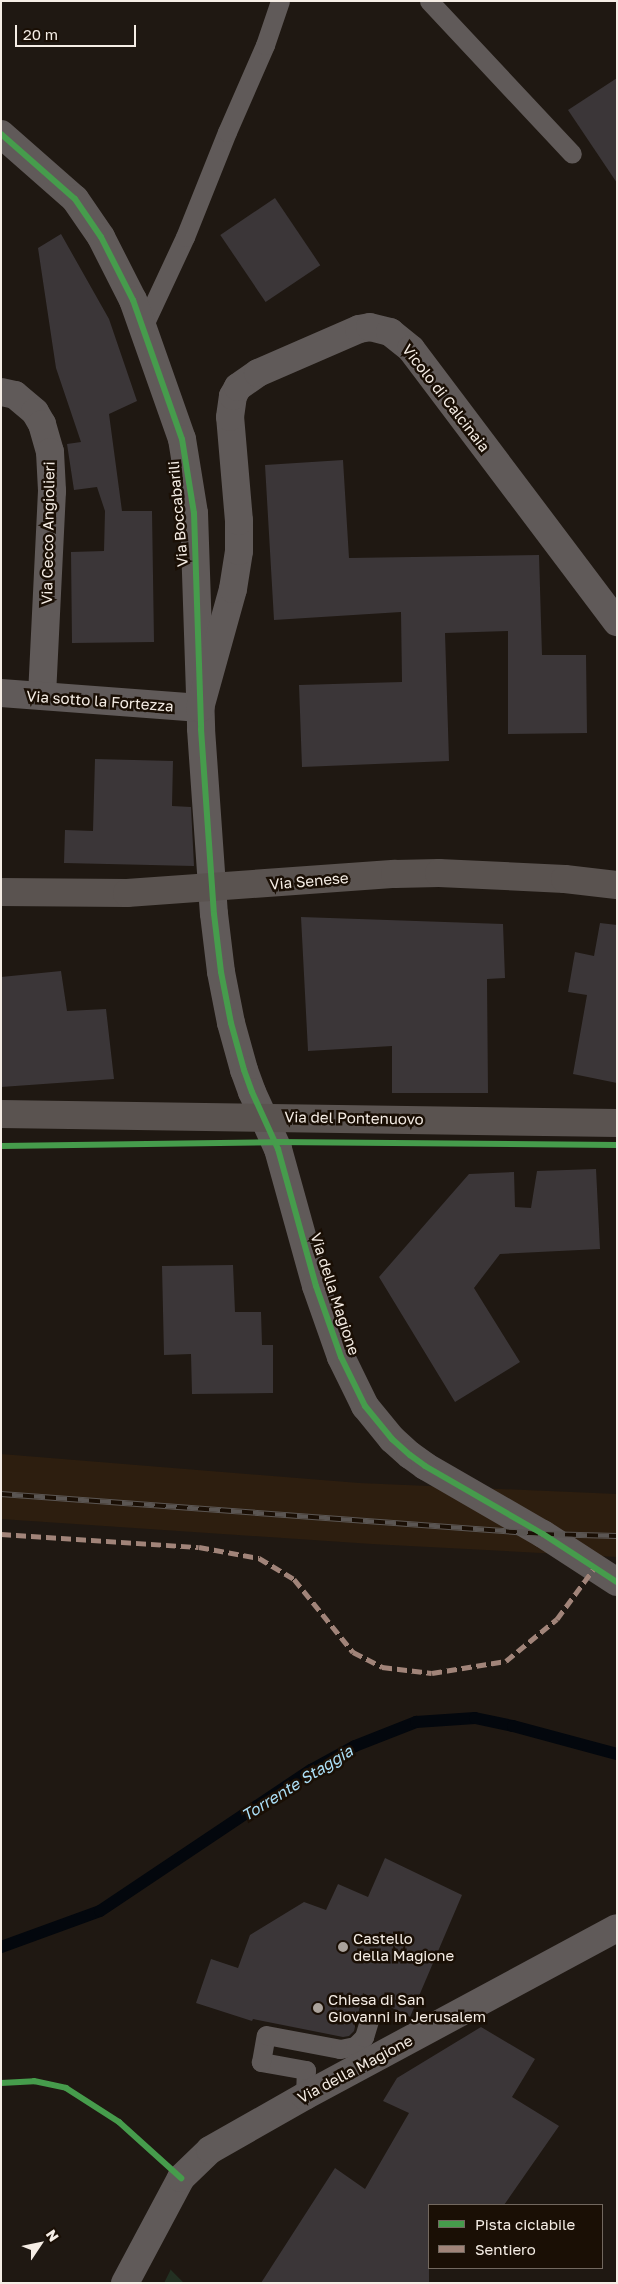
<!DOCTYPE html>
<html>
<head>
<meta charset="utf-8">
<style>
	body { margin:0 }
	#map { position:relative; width:618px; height:2284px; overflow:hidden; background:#1f1812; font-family:"Golos Text",sans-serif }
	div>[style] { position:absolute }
	.built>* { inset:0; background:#2d1e0f }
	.green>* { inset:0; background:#233022 }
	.stream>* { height:12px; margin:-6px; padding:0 6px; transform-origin:6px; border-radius:6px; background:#03070d }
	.building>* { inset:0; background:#3b3638; transform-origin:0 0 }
	.lane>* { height:19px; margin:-9.5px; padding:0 9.5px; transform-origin:9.5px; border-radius:9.5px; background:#605a59 }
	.street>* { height:28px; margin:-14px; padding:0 14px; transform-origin:14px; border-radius:14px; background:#605a59 }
	.secondary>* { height:28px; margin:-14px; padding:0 14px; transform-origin:14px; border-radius:14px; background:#5a5350 }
	.rail>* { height:5.5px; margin-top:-2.75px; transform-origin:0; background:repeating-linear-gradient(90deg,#1a0f05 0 11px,#5b5653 0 22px); box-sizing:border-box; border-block:1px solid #5b5653 }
	.quiet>* { height:5px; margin-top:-2.5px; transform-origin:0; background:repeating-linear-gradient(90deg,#a18479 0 10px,transparent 0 15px) }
	.cycleway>* { height:6px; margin:-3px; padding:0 3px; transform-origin:3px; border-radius:3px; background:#469c4c }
	.dots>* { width:14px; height:14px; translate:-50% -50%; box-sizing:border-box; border:2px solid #1a0f05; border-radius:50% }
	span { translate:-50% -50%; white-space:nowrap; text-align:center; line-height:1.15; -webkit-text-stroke:5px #1a0f05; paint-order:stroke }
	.street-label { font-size:15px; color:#f5ede5 }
	.poi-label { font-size:15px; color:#f5ede5 }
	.left { translate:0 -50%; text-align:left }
	.water-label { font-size:16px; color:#abdff7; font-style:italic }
	.frame { position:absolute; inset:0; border:2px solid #f5ede5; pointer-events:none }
	.legend { position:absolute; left:428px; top:2204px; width:175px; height:65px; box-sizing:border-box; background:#1a0f05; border:1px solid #72685f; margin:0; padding:6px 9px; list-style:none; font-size:15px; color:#f5ede5 }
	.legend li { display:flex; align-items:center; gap:10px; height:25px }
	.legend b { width:25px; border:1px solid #72685f }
	.north { position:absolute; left:15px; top:2219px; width:50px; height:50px; -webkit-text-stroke:4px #1a0f05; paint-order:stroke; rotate:56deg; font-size:14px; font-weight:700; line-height:20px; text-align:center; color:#f5ede5 }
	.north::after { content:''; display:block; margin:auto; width:18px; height:22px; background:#f5ede5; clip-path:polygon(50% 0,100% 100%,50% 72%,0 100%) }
	.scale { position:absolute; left:15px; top:25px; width:121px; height:22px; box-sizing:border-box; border:2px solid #f5ede5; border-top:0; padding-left:6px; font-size:15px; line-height:18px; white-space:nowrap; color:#f5ede5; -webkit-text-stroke:4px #1a0f05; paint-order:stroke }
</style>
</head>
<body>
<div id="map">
	<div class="built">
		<i style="clip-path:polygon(1px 1454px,359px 1483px,617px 1494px,617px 1557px,372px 1544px,1px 1519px)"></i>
	</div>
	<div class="green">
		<i style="clip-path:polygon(171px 2269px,171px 2270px,184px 2283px,164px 2283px)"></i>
	</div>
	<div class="stream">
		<i style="left:1px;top:1947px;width:105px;rotate:-20deg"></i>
		<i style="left:100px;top:1911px;width:254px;rotate:-33.8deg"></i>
		<i style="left:311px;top:1770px;width:50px;rotate:-28.6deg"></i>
		<i style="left:355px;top:1746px;width:66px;rotate:-21.5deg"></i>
		<i style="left:416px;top:1722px;width:59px;rotate:-3.9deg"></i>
		<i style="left:475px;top:1718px;width:39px;rotate:12deg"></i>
		<i style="left:513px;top:1726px;width:108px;rotate:15.1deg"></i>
	</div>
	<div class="building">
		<i style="clip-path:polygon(617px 78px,617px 183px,568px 110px)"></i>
		<i style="left:275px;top:198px;width:81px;height:66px;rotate:56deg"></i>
		<i style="clip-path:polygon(61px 234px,109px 319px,137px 401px,109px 414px,122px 511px,152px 511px,154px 642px,72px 643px,71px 552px,104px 551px,105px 511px,97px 487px,74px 490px,67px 444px,81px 442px,56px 368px,38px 248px)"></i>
		<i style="clip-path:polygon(343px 460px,349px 558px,539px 555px,542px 655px,586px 655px,587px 733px,508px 734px,508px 631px,445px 633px,449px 761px,302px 767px,299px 685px,402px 682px,401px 612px,274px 620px,265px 465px)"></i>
		<i style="clip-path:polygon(95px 759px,173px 761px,172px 806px,191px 807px,194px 866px,64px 863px,65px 830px,93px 831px)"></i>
		<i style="clip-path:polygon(301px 917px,503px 924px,505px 978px,487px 979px,488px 1093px,392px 1093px,392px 1046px,308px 1051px)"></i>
		<i style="clip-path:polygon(600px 923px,617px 925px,617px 1083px,573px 1074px,587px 995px,568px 992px,575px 952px,594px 956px)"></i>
		<i style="clip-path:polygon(61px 971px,67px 1011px,106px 1009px,114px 1079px,1px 1087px,1px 977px)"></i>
		<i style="clip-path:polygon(596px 1169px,600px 1249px,500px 1254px,474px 1288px,520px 1362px,455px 1402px,379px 1277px,469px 1174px,514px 1172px,515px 1207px,531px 1208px,537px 1171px)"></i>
		<i style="clip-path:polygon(233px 1265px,235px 1312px,261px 1312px,262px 1345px,273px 1345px,273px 1393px,192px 1394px,191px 1354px,164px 1355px,162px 1266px)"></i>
		<i style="clip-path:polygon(385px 1858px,462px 1895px,410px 2017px,363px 1993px,354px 2031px,349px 2036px,343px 2037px,253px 2019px,252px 2021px,196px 2003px,211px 1959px,238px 1968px,250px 1935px,304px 1902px,326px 1910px,338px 1884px,368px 1897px)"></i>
		<i style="clip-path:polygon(481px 2027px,535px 2059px,512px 2097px,559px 2126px,504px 2205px,429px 2205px,429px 2283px,261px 2283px,335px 2168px,365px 2189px,409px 2113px,383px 2101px,397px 2078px)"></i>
	</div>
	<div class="lane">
		<i style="left:429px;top:1px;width:209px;rotate:46.9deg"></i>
		<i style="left:143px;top:327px;width:99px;rotate:-65deg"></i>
		<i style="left:185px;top:237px;width:113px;rotate:-68.2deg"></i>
		<i style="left:227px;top:132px;width:95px;rotate:-66.4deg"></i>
		<i style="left:265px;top:45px;width:46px;rotate:-71.2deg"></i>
		<i style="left:305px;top:2096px;width:26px;rotate:-88deg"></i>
		<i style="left:306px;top:2070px;width:46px;rotate:-169.9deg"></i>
		<i style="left:261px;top:2062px;width:27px;rotate:-80deg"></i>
		<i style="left:266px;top:2035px;width:75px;rotate:10.7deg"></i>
		<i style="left:340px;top:2049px;width:15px;rotate:-11deg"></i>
		<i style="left:355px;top:2046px;width:13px;rotate:-45deg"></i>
		<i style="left:364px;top:2037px;width:17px;rotate:-73deg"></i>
	</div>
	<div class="street">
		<i style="left:1px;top:134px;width:98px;rotate:41.3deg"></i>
		<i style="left:75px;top:199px;width:46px;rotate:55.6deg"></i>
		<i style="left:101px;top:237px;width:71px;rotate:63.1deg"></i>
		<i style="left:133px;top:300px;width:147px;rotate:70.6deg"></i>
		<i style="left:182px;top:439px;width:75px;rotate:80.8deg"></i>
		<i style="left:194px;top:513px;width:216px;rotate:88.1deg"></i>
		<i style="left:201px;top:729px;width:185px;rotate:86deg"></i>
		<i style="left:214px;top:914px;width:58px;rotate:83.1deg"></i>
		<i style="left:221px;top:972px;width:52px;rotate:78.9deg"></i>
		<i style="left:231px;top:1023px;width:49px;rotate:74.5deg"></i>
		<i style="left:244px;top:1070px;width:23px;rotate:70deg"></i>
		<i style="left:252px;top:1092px;width:63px;rotate:65.5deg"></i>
		<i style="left:278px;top:1149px;width:142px;rotate:74.5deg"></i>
		<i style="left:316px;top:1286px;width:75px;rotate:70.6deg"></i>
		<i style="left:341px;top:1357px;width:55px;rotate:63.9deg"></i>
		<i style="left:365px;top:1406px;width:43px;rotate:50.7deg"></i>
		<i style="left:392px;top:1439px;width:24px;rotate:42deg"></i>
		<i style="left:410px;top:1455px;width:19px;rotate:36deg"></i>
		<i style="left:425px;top:1466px;width:136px;rotate:30deg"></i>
		<i style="left:543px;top:1534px;width:88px;rotate:33deg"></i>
		<i style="left:1px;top:392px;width:14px;rotate:12deg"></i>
		<i style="left:15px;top:395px;width:26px;rotate:40deg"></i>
		<i style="left:35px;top:412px;width:14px;rotate:60deg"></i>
		<i style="left:42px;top:424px;width:29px;rotate:74deg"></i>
		<i style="left:50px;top:452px;width:39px;rotate:87deg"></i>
		<i style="left:52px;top:491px;width:205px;rotate:92.8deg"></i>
		<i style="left:1px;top:693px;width:200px;rotate:4.3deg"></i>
		<i style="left:200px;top:708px;width:123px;rotate:-74.5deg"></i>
		<i style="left:233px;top:589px;width:38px;rotate:-81deg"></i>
		<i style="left:239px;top:551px;width:30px;rotate:-90deg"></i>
		<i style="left:239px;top:521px;width:104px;rotate:-94.9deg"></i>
		<i style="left:230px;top:417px;width:21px;rotate:-82deg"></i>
		<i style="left:233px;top:396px;width:10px;rotate:-61deg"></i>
		<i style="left:238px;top:387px;width:24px;rotate:-35deg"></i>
		<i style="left:258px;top:373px;width:110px;rotate:-23.5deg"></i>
		<i style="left:359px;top:329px;width:11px;rotate:-10deg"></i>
		<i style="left:370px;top:327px;width:21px;rotate:14deg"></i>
		<i style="left:390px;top:332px;width:27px;rotate:39deg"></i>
		<i style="left:411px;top:349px;width:342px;rotate:53deg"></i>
		<i style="left:125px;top:2283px;width:119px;rotate:-61.9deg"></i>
		<i style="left:181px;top:2178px;width:40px;rotate:-44deg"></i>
		<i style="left:210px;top:2150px;width:109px;rotate:-29.6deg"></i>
		<i style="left:305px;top:2096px;width:354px;rotate:-28.3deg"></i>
	</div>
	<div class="secondary">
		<i style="left:1px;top:892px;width:126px;rotate:0.5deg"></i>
		<i style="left:127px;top:893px;width:269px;rotate:-4.1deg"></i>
		<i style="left:395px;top:874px;width:44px;rotate:-1.3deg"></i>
		<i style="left:439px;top:873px;width:126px;rotate:2.7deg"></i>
		<i style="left:565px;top:879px;width:52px;rotate:6.6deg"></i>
		<i style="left:1px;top:1114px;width:616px;rotate:0.84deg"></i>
	</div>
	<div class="rail">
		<i style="left:1px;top:1494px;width:543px;rotate:4.22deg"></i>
		<i style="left:543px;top:1534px;width:74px;rotate:1.5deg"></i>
	</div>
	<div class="quiet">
		<i style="left:1px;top:1534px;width:198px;rotate:3.8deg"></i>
		<i style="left:199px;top:1547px;width:61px;rotate:10.4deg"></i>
		<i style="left:259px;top:1558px;width:41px;rotate:31deg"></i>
		<i style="left:294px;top:1579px;width:94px;rotate:51.1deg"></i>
		<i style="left:353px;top:1652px;width:33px;rotate:27deg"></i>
		<i style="left:382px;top:1667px;width:50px;rotate:6.8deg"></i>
		<i style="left:432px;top:1673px;width:75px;rotate:-9.2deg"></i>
		<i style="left:506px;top:1661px;width:66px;rotate:-39.5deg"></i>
		<i style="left:557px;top:1619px;width:64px;rotate:-53.8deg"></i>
	</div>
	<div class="cycleway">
		<i style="left:1px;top:134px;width:98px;rotate:41.3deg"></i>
		<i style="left:75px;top:199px;width:46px;rotate:55.6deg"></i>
		<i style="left:101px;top:237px;width:71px;rotate:63.1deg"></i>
		<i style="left:133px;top:300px;width:147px;rotate:70.6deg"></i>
		<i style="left:182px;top:439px;width:75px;rotate:80.8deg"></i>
		<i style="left:194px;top:513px;width:216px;rotate:88.1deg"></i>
		<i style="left:201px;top:729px;width:185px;rotate:86deg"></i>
		<i style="left:214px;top:914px;width:58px;rotate:83.1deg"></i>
		<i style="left:221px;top:972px;width:52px;rotate:78.9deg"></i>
		<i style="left:231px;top:1023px;width:49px;rotate:74.5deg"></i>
		<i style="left:244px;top:1070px;width:23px;rotate:70deg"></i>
		<i style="left:252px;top:1092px;width:63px;rotate:65.5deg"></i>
		<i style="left:278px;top:1149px;width:142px;rotate:74.5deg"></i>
		<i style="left:316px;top:1286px;width:75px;rotate:70.6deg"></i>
		<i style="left:341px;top:1357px;width:55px;rotate:63.9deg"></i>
		<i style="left:365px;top:1406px;width:43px;rotate:50.7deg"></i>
		<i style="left:392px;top:1439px;width:24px;rotate:42deg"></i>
		<i style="left:410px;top:1455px;width:19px;rotate:36deg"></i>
		<i style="left:425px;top:1466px;width:136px;rotate:30deg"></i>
		<i style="left:543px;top:1534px;width:88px;rotate:33deg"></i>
		<i style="left:1px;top:1146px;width:273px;rotate:-0.8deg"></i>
		<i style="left:274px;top:1142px;width:343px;rotate:0.5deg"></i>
		<i style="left:1px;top:2083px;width:33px;rotate:-3deg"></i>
		<i style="left:34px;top:2081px;width:33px;rotate:12deg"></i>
		<i style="left:66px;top:2088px;width:63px;rotate:32.7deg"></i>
		<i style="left:119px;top:2122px;width:84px;rotate:42.1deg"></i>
	</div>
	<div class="dots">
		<i style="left:343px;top:1947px;background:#aaa29b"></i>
		<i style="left:318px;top:2008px;background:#aaa29b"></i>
	</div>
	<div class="street-label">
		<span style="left:446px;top:398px;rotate:52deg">Vicolo di Calcinaia</span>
		<span style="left:178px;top:514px;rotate:-95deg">Via Boccabarili</span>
		<span style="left:48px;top:533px;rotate:-89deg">Via Cecco Angiolieri</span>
		<span style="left:100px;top:701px;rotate:4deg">Via sotto la Fortezza</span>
		<span style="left:309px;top:881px;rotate:-5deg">Via Senese</span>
		<span style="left:354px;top:1118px;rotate:1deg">Via del Pontenuovo</span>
		<span style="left:335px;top:1294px;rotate:72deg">Via della Magione</span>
		<span style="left:355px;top:2069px;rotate:-28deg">Via della Magione</span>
	</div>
	<div class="poi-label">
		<span class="left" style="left:353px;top:1947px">Castello<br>della Magione</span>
		<span class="left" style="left:328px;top:2008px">Chiesa di San<br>Giovanni in Jerusalem</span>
	</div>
	<div class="water-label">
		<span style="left:297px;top:1783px;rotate:-32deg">Torrente Staggia</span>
	</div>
	<div class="frame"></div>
	<ul class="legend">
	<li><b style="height:6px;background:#469c4c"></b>Pista ciclabile</li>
	<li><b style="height:6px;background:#a18479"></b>Sentiero</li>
	</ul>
	<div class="north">N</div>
	<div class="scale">20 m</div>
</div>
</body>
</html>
